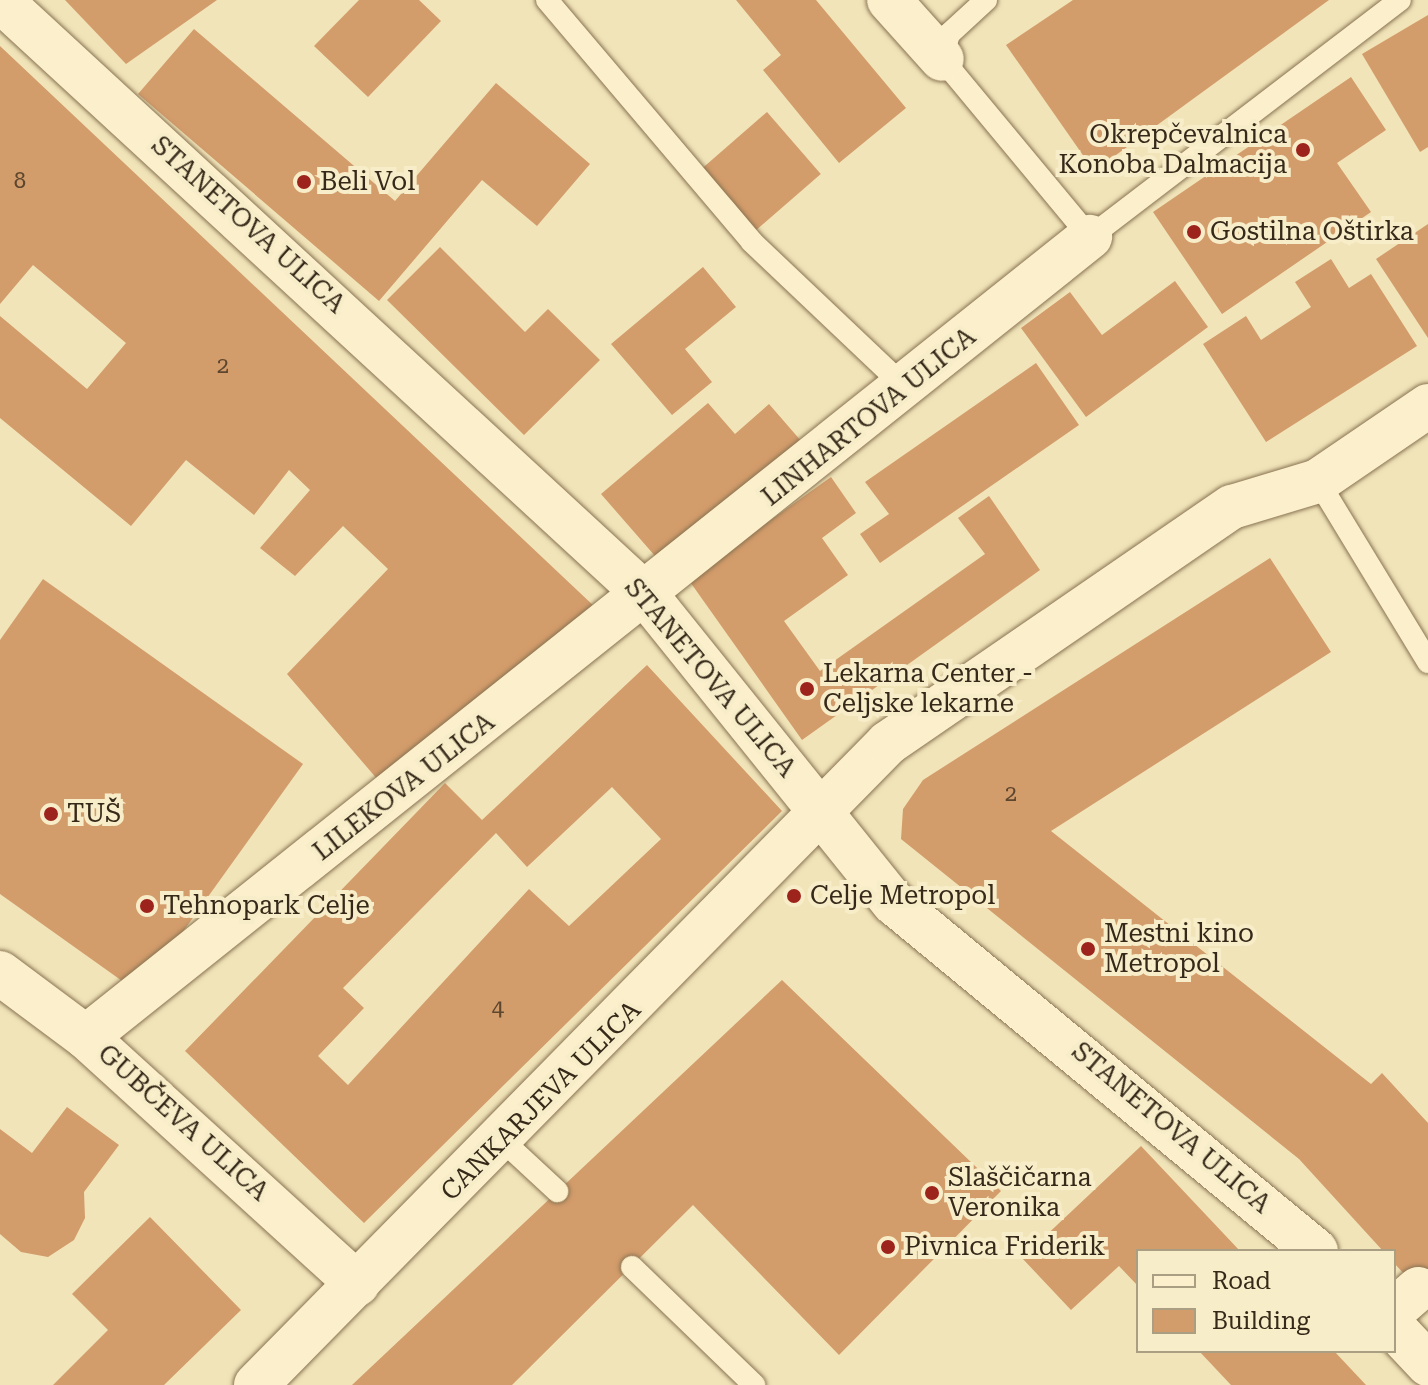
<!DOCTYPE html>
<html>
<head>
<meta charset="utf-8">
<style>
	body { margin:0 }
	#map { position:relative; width:1428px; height:1385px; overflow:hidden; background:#f1e4b9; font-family:"Roboto Serif",serif }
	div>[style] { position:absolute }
	.building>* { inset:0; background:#d39c6b; transform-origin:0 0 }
	.roads { filter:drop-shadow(0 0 2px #897352) drop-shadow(0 0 2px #897352) }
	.lane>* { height:22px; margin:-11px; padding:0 11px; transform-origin:11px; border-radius:11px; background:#fcf0cc }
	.street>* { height:44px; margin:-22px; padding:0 22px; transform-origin:22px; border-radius:22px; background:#fcf0cc }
	.dots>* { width:22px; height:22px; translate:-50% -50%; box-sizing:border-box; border:4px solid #f8edc9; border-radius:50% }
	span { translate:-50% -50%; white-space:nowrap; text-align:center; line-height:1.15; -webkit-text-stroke:8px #f8edc9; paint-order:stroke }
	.number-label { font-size:22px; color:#5d462e }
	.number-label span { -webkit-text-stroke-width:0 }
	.poi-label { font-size:26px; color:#362919 }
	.right { translate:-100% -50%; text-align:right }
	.left { translate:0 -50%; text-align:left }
	.street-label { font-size:26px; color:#362919 }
	.legend { position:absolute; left:1136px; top:1249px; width:260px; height:104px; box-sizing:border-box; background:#f8edc9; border:2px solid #aa9f83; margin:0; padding:10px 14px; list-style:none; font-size:24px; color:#362919 }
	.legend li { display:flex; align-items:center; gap:16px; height:40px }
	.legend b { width:40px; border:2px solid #aa9f83 }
</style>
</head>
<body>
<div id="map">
	<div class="building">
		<i style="clip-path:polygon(65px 0,217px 0,126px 64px)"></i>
		<i style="clip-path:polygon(359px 0,419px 0,441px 21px,368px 97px,314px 46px)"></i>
		<i style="clip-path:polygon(736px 0,816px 0,906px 108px,839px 163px,763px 70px,781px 55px)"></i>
		<i style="clip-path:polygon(1073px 0,1329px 0,1094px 171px,1006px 45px)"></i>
		<i style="clip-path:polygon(1428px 15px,1428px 147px,1420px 152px,1362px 54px)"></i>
		<i style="clip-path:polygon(194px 29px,395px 201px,496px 83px,590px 164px,537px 226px,482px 180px,379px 301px,138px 94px)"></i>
		<i style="clip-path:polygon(0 46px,596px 608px,384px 787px,287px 674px,388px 569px,343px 526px,295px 576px,260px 548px,310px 490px,289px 470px,254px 515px,186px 460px,131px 526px,0 418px,0 316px,87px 389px,126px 343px,33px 265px,0 304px)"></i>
		<i style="clip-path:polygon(1351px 77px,1386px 130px,1337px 163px,1371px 212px,1222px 314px,1153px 212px)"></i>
		<i style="left:767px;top:112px;width:82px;height:88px;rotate:49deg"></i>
		<i style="clip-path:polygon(1428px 224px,1428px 338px,1376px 259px)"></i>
		<i style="clip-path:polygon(440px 247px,525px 332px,548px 309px,600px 360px,524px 435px,387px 300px)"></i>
		<i style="clip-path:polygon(1331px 259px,1349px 288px,1371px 274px,1417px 346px,1266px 442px,1203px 344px,1246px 316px,1261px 340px,1311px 307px,1295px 282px)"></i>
		<i style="clip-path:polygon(703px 267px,736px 307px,685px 349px,712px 382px,672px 415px,611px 344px)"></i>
		<i style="clip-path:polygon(1175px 281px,1208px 327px,1086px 417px,1021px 328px,1070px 292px,1102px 335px)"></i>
		<i style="clip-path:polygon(1036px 363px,1079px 425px,880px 563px,860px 534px,889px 514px,865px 482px)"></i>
		<i style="clip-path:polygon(708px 403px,735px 434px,769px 404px,802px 442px,662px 564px,601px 494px)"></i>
		<i style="clip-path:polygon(831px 477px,856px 513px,822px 538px,848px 575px,784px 621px,820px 671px,985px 554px,958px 518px,989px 496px,1040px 570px,802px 740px,688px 579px)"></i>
		<i style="clip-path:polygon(1270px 558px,1331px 652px,1051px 831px,1371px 1084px,1382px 1073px,1428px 1123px,1428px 1300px,1394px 1263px,1394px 1251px,1383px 1251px,1299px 1159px,901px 839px,903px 809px,923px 780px)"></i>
		<i style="clip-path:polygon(43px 579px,303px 764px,139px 993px,0 894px,0 640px)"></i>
		<i style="clip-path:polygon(evenodd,647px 665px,782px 811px,364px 1223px,185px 1051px,445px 783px,482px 820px,647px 665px,612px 787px,661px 839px,569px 926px,529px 889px,348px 1085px,318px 1056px,364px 1008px,343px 988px,496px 833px,527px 867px,612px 787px)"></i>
		<i style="clip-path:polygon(782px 980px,1001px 1191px,839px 1355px,693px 1205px,512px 1385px,352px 1385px)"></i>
		<i style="clip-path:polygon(67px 1107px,119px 1145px,84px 1192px,85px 1218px,74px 1240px,48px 1257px,21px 1252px,0 1234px,0 1129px,32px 1153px)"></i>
		<i style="clip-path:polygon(1141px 1146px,1240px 1251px,1138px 1251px,1138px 1286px,1119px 1266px,1071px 1310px,1022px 1258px)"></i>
		<i style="clip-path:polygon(150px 1217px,241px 1310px,164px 1385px,53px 1385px,108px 1330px,72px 1294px)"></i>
		<i style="clip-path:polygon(1199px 1351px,1334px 1351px,1366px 1385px,1231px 1385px)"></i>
	</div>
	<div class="roads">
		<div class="lane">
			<i style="left:547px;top:0;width:317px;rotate:49.7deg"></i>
			<i style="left:752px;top:242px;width:211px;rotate:43.5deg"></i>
			<i style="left:986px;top:0;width:50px;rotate:137.4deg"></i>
			<i style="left:949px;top:34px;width:26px;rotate:106deg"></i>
			<i style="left:942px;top:59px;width:231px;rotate:50.3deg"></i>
			<i style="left:1090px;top:237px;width:390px;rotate:-37.4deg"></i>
			<i style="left:1318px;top:481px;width:212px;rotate:58.7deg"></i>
			<i style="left:503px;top:1141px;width:74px;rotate:42.8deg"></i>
			<i style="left:632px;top:1267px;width:170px;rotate:44deg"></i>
		</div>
		<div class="street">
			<i style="left:0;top:0;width:878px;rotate:42.65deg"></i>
			<i style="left:646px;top:595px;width:395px;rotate:51.2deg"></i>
			<i style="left:894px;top:903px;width:547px;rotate:39.51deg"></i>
			<i style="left:889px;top:0;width:79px;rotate:48.1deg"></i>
			<i style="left:0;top:973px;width:107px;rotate:36.7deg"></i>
			<i style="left:86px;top:1037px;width:367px;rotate:42.3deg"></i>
			<i style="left:86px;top:1037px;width:1284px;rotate:-38.55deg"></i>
			<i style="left:1394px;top:1310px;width:32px;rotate:-41deg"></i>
			<i style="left:1394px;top:1328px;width:50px;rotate:46.6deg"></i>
			<i style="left:256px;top:1385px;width:901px;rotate:-45.45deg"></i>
			<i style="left:888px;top:743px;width:417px;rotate:-34.5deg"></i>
			<i style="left:1232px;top:507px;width:90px;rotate:-16.8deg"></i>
			<i style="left:1318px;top:481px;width:133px;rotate:-34.3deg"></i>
		</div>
	</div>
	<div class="dots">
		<i style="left:1303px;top:150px;background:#9d241d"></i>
		<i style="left:304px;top:182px;background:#9d241d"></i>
		<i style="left:1194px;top:232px;background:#9d241d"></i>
		<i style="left:807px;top:689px;background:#9d241d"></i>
		<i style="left:51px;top:814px;background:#9d241d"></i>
		<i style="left:794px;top:896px;background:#9d241d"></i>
		<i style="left:147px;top:906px;background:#9d241d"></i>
		<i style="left:1088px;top:949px;background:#9d241d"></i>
		<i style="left:932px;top:1193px;background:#9d241d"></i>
		<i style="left:888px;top:1247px;background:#9d241d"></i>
	</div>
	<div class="number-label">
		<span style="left:20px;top:181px">8</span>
		<span style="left:223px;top:366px">2</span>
		<span style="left:1011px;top:794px">2</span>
		<span style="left:498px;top:1009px">4</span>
	</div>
	<div class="poi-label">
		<span class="right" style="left:1287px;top:150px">Okrepčevalnica<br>Konoba Dalmacija</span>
		<span class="left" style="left:320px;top:182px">Beli Vol</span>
		<span class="left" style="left:1210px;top:232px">Gostilna Oštirka</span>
		<span class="left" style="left:823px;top:689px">Lekarna Center -<br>Celjske lekarne</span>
		<span class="left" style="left:67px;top:814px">TUŠ</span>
		<span class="left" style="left:810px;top:896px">Celje Metropol</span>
		<span class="left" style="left:163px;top:906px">Tehnopark Celje</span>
		<span class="left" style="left:1104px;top:949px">Mestni kino<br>Metropol</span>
		<span class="left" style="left:948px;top:1193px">Slaščičarna<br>Veronika</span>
		<span class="left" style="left:904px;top:1247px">Pivnica Friderik</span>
	</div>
	<div class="street-label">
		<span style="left:248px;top:225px;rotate:42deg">STANETOVA ULICA</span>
		<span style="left:869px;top:417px;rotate:-39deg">LINHARTOVA ULICA</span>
		<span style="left:710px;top:678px;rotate:50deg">STANETOVA ULICA</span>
		<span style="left:404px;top:787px;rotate:-38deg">LILEKOVA ULICA</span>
		<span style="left:541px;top:1101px;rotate:-45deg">CANKARJEVA ULICA</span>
		<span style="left:183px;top:1123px;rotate:42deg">GUBČEVA ULICA</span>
		<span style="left:1171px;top:1128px;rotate:40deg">STANETOVA ULICA</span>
	</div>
	<ul class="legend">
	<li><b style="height:10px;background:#fcf0cc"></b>Road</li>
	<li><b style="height:22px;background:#d39c6b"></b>Building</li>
	</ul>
</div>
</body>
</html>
